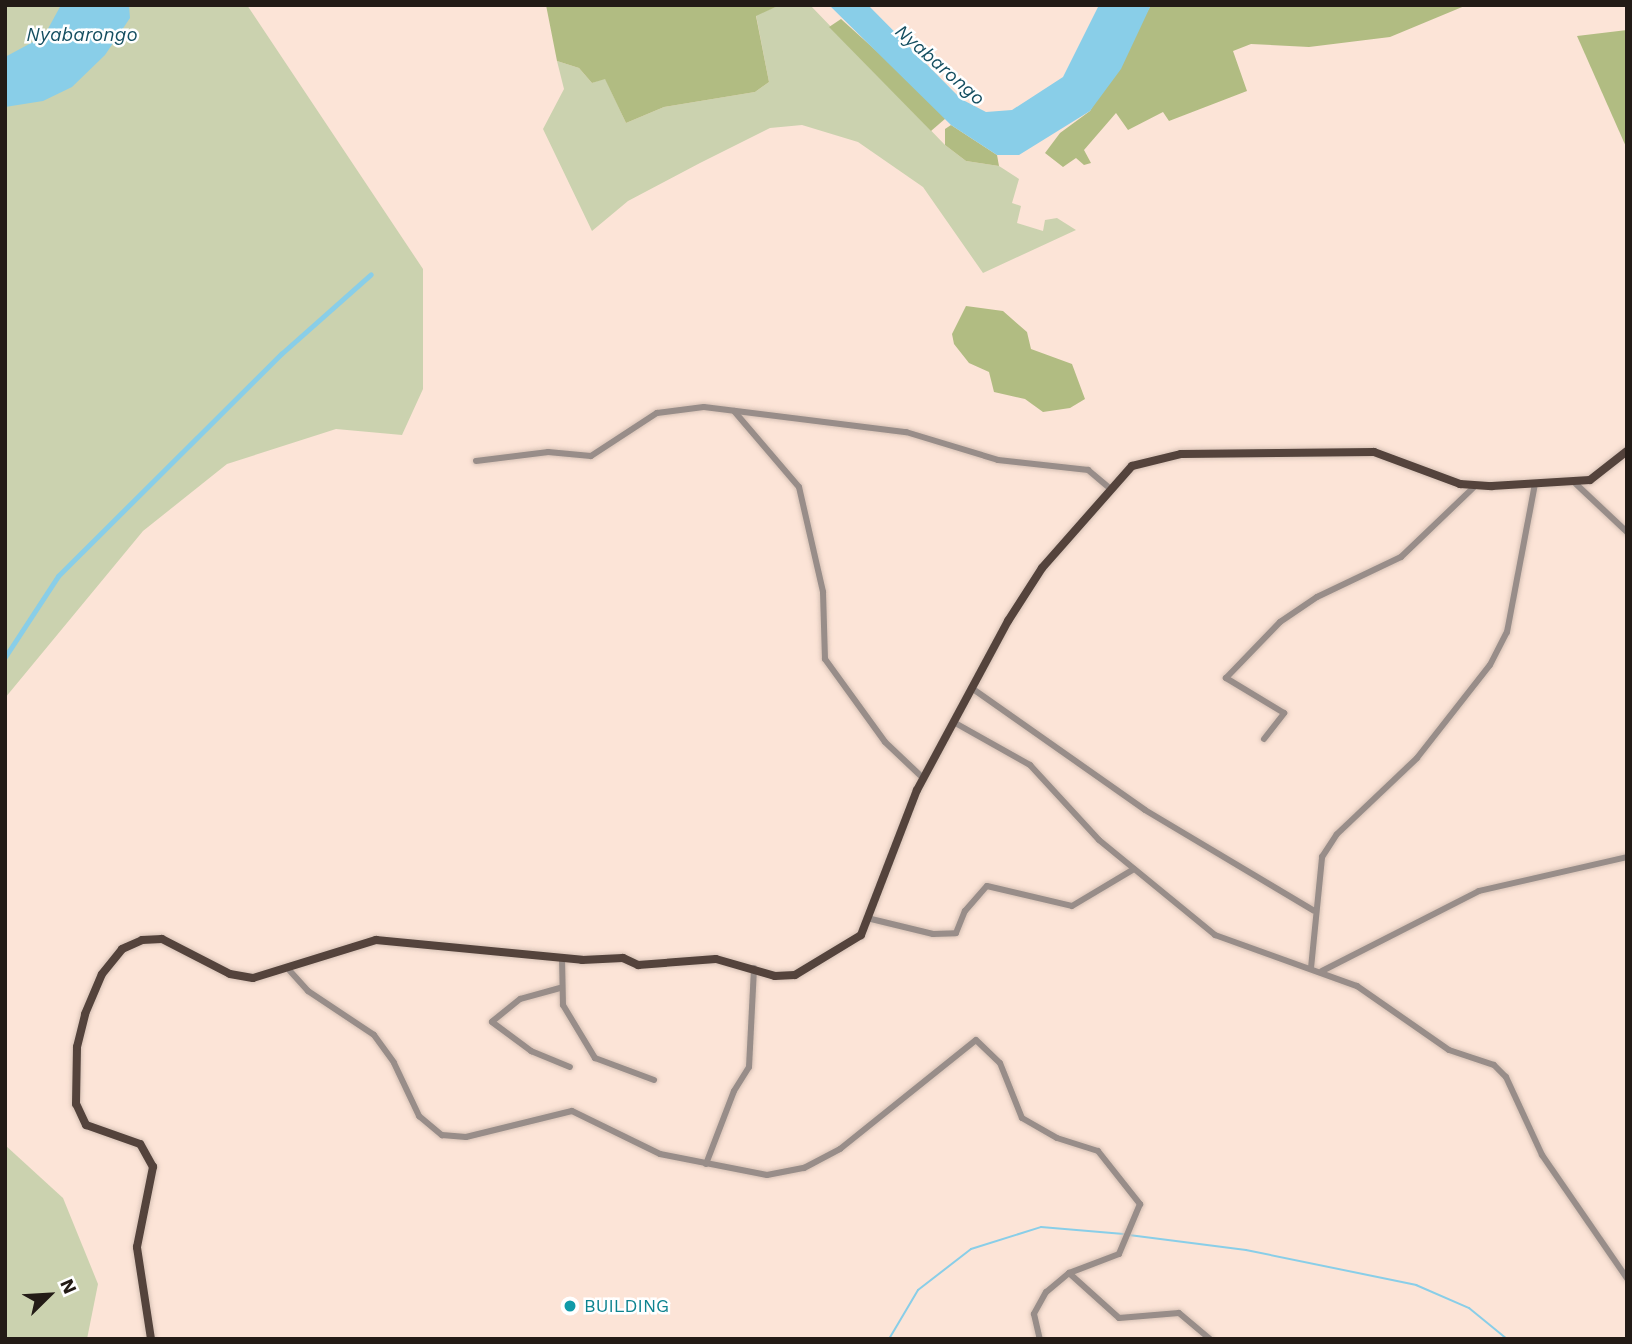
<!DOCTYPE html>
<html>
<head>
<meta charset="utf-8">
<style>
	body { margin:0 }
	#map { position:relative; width:1632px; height:1344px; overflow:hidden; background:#fce4d7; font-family:"Work Sans",sans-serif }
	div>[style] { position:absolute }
	.green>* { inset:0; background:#cbd2af }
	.forest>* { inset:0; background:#b1bc82 }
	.water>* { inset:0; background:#89cee8 }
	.stream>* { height:2px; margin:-1px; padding:0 1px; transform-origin:1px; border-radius:1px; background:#89cee8 }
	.canal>* { height:5px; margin:-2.5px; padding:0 2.5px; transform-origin:2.5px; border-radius:2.5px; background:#89cee8 }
	.roads { filter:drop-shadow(0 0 2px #d5c0b4) drop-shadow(0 0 2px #d5c0b4) }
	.minor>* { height:6px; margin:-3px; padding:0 3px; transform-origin:3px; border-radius:3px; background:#988d89 }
	.major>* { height:8px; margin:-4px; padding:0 4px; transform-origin:4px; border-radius:4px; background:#54433c }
	.dots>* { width:19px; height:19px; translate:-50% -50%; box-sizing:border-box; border:4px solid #fff; border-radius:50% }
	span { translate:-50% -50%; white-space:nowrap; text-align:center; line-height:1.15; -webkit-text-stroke:5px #fff; paint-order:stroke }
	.culture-label { font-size:18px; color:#0d838f }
	.left { translate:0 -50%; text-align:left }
	.water-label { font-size:19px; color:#144e60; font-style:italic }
	.frame { position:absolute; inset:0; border:7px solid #231b16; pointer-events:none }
	.north { position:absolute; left:14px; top:1260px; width:70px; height:70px; -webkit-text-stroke:5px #fff; paint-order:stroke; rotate:66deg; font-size:19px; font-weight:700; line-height:28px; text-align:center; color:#231b16 }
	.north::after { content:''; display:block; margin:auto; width:24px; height:32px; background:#231b16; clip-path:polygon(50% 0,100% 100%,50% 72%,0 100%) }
</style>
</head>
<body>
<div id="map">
	<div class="green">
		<i style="clip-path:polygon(5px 5px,247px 5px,423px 269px,423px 389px,402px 435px,336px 429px,227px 464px,143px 531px,5px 698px)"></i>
		<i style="clip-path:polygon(780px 5px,810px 5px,945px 145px,966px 161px,999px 166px,1019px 179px,1012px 203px,1021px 206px,1017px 223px,1043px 231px,1045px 220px,1057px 218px,1076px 230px,983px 273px,923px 187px,858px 142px,802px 125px,770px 128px,700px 163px,628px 201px,592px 231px,543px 129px,564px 89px,557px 61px,579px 68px,592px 83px,605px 78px,626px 123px,664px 107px,755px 92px,769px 82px,756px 15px)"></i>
		<i style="clip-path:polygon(5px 1145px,63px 1198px,98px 1284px,87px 1339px,5px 1339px)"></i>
	</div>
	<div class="forest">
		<i style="clip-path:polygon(546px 5px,780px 5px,756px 16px,769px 82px,755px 92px,664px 107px,626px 123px,605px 79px,592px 83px,579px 68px,557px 61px)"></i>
		<i style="clip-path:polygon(1151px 5px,1467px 5px,1390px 37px,1309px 47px,1251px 44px,1233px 51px,1247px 91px,1169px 121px,1163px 112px,1128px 130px,1116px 113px,1084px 150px,1091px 163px,1084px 165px,1076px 158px,1063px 167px,1045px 153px,1060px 133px,1090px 111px)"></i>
		<i style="clip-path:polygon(841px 19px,933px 102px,946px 118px,931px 131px,829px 27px)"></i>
		<i style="clip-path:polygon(1627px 30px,1627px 149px,1577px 36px)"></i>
		<i style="clip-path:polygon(951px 125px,997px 155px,999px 166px,966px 161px,945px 145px,945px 129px)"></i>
		<i style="clip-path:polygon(966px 306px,1003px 311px,1027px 332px,1031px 349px,1072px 364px,1085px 399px,1070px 408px,1043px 412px,1025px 399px,994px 392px,989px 372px,969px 363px,954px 344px,952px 334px)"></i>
	</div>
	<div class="water">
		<i style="clip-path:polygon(61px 5px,129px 5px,130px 18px,105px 55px,72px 87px,43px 101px,5px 107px,5px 57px,44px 36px)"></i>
		<i style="clip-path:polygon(829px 5px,868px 5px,961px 99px,986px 112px,1012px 110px,1063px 77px,1099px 5px,1151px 5px,1121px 69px,1090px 111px,1019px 155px,997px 155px,951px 125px)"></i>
	</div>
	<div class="stream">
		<i style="left:1129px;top:1235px;width:118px;rotate:7.3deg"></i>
		<i style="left:1246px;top:1250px;width:174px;rotate:11.6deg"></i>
		<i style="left:1416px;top:1285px;width:58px;rotate:23.5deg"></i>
		<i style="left:1469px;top:1308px;width:49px;rotate:39.2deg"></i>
		<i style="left:889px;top:1339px;width:57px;rotate:-59.4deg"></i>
		<i style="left:918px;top:1290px;width:67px;rotate:-37.7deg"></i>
		<i style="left:971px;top:1249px;width:73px;rotate:-17.4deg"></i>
		<i style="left:1041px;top:1227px;width:83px;rotate:4.8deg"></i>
	</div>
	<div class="canal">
		<i style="left:5px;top:657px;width:97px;rotate:-56.8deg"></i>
		<i style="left:58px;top:576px;width:315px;rotate:-44.9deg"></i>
		<i style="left:281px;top:354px;width:120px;rotate:-41.6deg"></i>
	</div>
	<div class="roads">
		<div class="minor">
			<i style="left:734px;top:411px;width:100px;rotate:49.5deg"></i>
			<i style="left:799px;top:487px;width:108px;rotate:77.1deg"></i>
			<i style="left:823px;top:592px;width:67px;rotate:88.3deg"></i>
			<i style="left:825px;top:659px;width:102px;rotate:54.1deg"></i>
			<i style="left:885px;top:742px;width:52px;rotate:43.5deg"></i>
			<i style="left:476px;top:461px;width:73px;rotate:-7.1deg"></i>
			<i style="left:548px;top:452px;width:43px;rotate:5.3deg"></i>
			<i style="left:591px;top:456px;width:79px;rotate:-33.1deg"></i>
			<i style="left:657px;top:413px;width:47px;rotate:-7.3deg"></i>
			<i style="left:704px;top:407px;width:204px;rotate:7.1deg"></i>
			<i style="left:906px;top:432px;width:96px;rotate:16.9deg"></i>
			<i style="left:998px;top:460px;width:91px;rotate:6.3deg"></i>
			<i style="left:1088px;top:470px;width:26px;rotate:40deg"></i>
			<i style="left:1575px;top:483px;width:71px;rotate:43.3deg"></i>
			<i style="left:973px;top:689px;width:210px;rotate:35.1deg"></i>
			<i style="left:1145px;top:810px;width:196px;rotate:30.8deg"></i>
			<i style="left:957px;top:724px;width:84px;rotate:29.3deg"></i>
			<i style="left:1030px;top:765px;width:102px;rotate:47.4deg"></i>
			<i style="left:1099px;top:840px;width:150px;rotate:39.3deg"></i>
			<i style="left:1215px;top:935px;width:151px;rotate:19.8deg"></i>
			<i style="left:1357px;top:986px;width:112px;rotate:34.8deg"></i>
			<i style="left:1449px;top:1050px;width:47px;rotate:18.4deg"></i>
			<i style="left:1494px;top:1065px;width:17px;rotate:45deg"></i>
			<i style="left:1506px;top:1077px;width:86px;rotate:65.2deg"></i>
			<i style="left:1542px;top:1155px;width:150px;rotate:55.4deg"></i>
			<i style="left:1264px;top:739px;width:33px;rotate:-52deg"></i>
			<i style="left:1284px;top:713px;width:68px;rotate:-148.9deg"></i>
			<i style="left:1226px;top:678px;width:78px;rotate:-46deg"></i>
			<i style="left:1280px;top:622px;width:45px;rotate:-34deg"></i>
			<i style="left:1317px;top:597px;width:93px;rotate:-25.5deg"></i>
			<i style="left:1401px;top:557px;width:101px;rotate:-43.8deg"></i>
			<i style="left:867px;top:918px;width:68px;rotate:13.6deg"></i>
			<i style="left:933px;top:934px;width:23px;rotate:-2deg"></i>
			<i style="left:956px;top:933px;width:24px;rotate:-68deg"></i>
			<i style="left:965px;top:911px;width:33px;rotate:-49deg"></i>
			<i style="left:987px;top:886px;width:87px;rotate:13.2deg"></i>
			<i style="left:1072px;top:906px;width:72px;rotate:-30.8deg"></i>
			<i style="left:562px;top:958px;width:47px;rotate:88.8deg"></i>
			<i style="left:563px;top:1005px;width:62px;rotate:58.9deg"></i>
			<i style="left:595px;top:1058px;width:63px;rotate:20.4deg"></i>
			<i style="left:1311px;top:968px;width:112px;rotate:-84.3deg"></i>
			<i style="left:1322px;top:857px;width:27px;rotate:-57deg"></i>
			<i style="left:1337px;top:834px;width:110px;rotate:-43.5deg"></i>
			<i style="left:1417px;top:758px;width:118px;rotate:-51.9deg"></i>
			<i style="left:1490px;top:665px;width:37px;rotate:-63deg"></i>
			<i style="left:1507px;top:632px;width:151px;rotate:-79.3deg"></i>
			<i style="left:290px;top:971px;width:27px;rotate:48deg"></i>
			<i style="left:308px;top:991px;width:79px;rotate:33.7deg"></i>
			<i style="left:374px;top:1035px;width:34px;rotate:54deg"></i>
			<i style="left:394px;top:1063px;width:59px;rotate:64.7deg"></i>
			<i style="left:419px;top:1116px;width:30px;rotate:40deg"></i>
			<i style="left:442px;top:1135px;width:24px;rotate:5deg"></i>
			<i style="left:466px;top:1137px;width:109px;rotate:-13.8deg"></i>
			<i style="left:572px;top:1111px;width:98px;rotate:26deg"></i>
			<i style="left:660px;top:1154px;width:109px;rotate:11.1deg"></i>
			<i style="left:767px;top:1175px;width:38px;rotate:-11deg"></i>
			<i style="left:804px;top:1168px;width:41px;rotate:-27.8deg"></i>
			<i style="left:840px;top:1149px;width:174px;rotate:-38.7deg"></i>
			<i style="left:976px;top:1040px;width:33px;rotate:44deg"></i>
			<i style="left:1000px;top:1063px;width:59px;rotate:68.2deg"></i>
			<i style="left:1022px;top:1118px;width:40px;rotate:29.7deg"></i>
			<i style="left:1057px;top:1138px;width:43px;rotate:17.6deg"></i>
			<i style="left:1098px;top:1151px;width:68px;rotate:51.6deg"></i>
			<i style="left:1140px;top:1204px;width:54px;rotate:112.8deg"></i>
			<i style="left:1119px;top:1254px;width:53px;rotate:159.2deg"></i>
			<i style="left:1069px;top:1273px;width:30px;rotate:140deg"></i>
			<i style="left:1046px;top:1292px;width:25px;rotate:119deg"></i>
			<i style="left:1034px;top:1314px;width:26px;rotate:77deg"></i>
			<i style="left:1322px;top:971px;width:176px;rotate:-27deg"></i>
			<i style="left:1479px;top:891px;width:152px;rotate:-12.9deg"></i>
			<i style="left:560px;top:988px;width:41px;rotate:164.6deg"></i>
			<i style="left:520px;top:999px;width:36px;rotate:141deg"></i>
			<i style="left:492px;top:1022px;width:49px;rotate:36.6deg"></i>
			<i style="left:531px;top:1051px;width:42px;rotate:22.3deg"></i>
			<i style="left:706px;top:1164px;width:78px;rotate:-69deg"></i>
			<i style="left:734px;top:1091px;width:28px;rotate:-58deg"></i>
			<i style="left:749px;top:1067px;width:99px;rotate:-87.1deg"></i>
			<i style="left:1069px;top:1273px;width:67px;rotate:42deg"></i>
			<i style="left:1119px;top:1318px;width:60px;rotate:-4.8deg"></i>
			<i style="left:1179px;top:1313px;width:40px;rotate:40deg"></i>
		</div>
		<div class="major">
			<i style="left:151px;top:1339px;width:93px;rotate:-98.7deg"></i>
			<i style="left:137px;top:1247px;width:82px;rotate:-78.7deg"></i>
			<i style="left:153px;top:1167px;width:26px;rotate:-119deg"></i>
			<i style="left:140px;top:1144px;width:57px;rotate:-160.6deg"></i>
			<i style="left:86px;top:1125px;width:23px;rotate:-115deg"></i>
			<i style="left:76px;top:1104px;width:57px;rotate:-89deg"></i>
			<i style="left:77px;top:1047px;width:34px;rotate:-76deg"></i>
			<i style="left:85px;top:1014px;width:43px;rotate:-67deg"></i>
			<i style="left:102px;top:974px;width:32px;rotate:-51deg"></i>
			<i style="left:122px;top:949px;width:22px;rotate:-24deg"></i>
			<i style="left:142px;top:940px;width:20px;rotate:-3deg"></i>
			<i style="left:162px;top:939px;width:76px;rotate:27.2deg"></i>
			<i style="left:230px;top:974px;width:23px;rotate:10deg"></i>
			<i style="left:253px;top:978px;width:129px;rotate:-17.2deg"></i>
			<i style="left:376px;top:940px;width:207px;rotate:5.5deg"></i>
			<i style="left:582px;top:960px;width:41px;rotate:-2.8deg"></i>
			<i style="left:623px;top:958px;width:17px;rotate:25deg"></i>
			<i style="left:638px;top:965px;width:78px;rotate:-4.4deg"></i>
			<i style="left:716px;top:959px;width:61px;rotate:16.1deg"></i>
			<i style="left:775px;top:976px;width:20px;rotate:-3deg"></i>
			<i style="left:795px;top:975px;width:77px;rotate:-31.2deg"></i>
			<i style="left:861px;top:935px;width:155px;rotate:-68.9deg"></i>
			<i style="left:917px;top:790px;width:192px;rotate:-61.7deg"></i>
			<i style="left:1008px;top:621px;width:63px;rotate:-57.3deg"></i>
			<i style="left:1042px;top:568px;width:136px;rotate:-48.6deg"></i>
			<i style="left:1132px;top:466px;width:50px;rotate:-13.8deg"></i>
			<i style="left:1181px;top:454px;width:193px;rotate:-0.6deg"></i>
			<i style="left:1374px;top:452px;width:92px;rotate:20.4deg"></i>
			<i style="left:1460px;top:484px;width:32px;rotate:4deg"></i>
			<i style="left:1492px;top:486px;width:98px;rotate:-3.5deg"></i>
			<i style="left:1590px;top:480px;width:47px;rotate:-38.1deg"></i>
		</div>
	</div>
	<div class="dots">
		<i style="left:570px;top:1306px;background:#0f9aa8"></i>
	</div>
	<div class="culture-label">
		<span class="left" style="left:584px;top:1306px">BUILDING</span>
	</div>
	<div class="water-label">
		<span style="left:82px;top:35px">Nyabarongo</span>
		<span style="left:940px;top:65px;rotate:41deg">Nyabarongo</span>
	</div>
	<div class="frame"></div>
	<div class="north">N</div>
</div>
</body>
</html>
